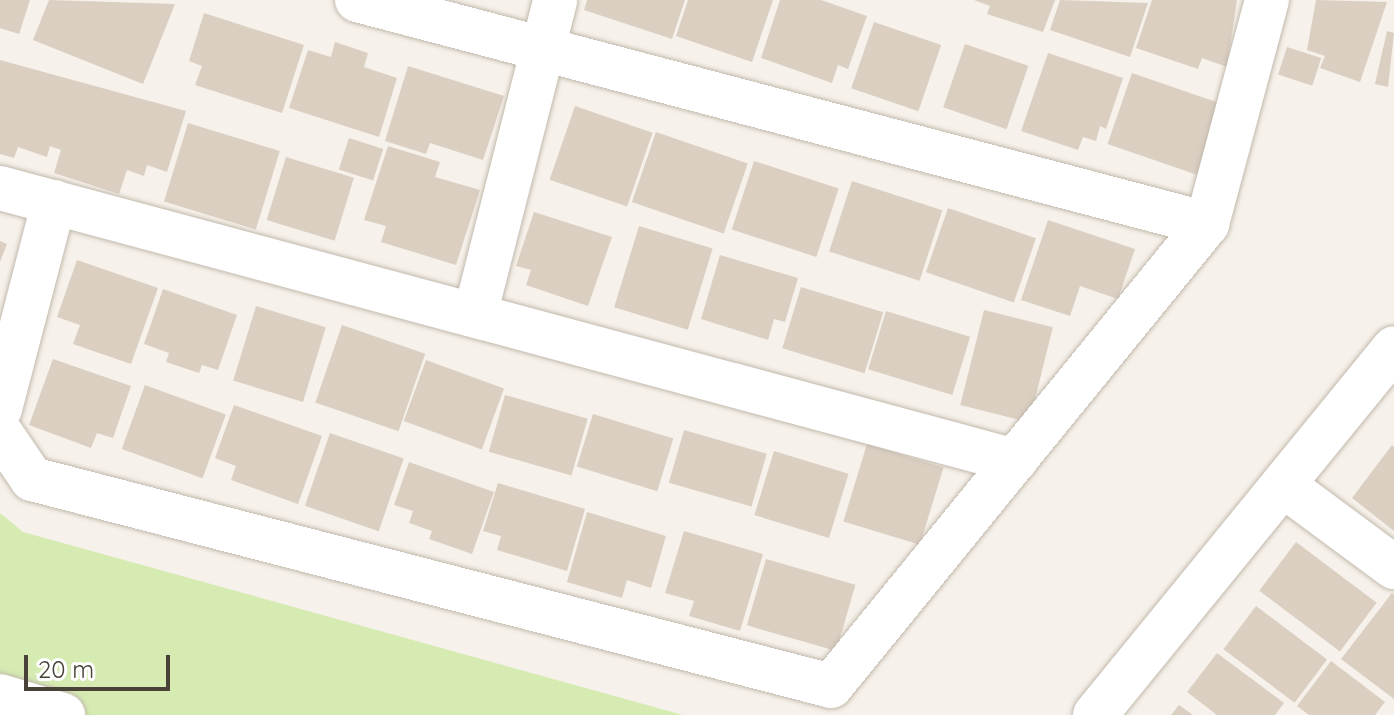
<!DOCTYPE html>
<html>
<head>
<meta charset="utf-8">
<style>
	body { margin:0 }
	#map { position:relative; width:1394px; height:715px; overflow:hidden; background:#f6f1ea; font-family:Quicksand,sans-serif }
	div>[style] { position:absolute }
	.green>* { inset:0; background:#d5ebb2 }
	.building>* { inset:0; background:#dbcfc2; transform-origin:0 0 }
	.roads { filter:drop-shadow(0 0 2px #c2b9ac) drop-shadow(0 0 2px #c2b9ac) }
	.street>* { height:44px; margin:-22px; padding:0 22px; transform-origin:22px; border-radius:22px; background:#fff }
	span { translate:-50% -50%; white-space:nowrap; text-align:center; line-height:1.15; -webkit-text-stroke:8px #fff; paint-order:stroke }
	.scale { position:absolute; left:24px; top:655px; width:146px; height:36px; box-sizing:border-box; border:4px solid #4a4238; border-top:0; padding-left:10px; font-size:24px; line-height:28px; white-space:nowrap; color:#4a4238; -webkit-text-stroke:6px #fff; paint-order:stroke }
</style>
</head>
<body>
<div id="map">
	<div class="green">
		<i style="clip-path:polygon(0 513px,23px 532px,683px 715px,0 715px)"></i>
	</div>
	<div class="building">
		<i style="clip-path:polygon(0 0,30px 0,19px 34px,0 28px)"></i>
		<i style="clip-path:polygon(49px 0,175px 4px,143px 84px,33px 40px)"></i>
		<i style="clip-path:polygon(587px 0,685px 0,672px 39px,584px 10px)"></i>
		<i style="clip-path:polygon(688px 0,773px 0,752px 62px,676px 36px)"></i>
		<i style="clip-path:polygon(780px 0,821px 0,867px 16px,848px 69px,838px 65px,832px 83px,761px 58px)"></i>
		<i style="clip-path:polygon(974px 0,1055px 0,1043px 32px,987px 14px,990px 6px)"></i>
		<i style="clip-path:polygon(1060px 0,1148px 3px,1130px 57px,1050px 30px)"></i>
		<i style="clip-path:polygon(1152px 0,1237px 0,1227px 67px,1202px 58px,1198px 69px,1136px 48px)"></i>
		<i style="clip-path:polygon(1316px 0,1387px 2px,1360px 82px,1320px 68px,1325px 56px,1307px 50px)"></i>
		<i style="clip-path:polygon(204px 13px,304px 45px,282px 113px,195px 85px,202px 66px,189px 61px)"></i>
		<i style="left:874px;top:22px;width:71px;height:70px;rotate:19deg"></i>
		<i style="clip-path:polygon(1387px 31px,1394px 33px,1388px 87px,1375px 84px)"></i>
		<i style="clip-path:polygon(335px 42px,368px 53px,364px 67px,397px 78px,379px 137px,289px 108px,308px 50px,331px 57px)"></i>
		<i style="left:965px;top:44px;width:67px;height:67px;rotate:19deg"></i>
		<i style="left:1287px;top:47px;width:36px;height:29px;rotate:18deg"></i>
		<i style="clip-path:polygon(1048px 53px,1123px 78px,1106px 129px,1100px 126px,1096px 141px,1083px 137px,1078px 150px,1021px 131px)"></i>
		<i style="clip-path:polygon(0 60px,186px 111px,167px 172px,147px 165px,144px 176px,127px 170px,119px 194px,54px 173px,61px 150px,50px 146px,47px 157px,18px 147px,14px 158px,0 154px)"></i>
		<i style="clip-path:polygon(408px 66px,504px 96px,483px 160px,430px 143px,426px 154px,385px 141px)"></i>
		<i style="left:1132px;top:73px;width:99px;height:75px;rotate:19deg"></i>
		<i style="left:575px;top:106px;width:82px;height:78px;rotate:19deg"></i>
		<i style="left:188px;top:123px;width:96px;height:82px;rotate:17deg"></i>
		<i style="left:656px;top:132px;width:97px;height:74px;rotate:19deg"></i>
		<i style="left:349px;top:138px;width:36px;height:33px;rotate:18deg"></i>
		<i style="clip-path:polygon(388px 146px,440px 162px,435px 177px,480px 190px,456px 265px,381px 242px,386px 226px,364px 220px)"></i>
		<i style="left:286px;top:157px;width:71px;height:66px;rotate:17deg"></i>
		<i style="left:754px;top:161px;width:89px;height:72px;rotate:18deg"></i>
		<i style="left:852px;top:181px;width:95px;height:74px;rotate:18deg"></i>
		<i style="left:948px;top:208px;width:93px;height:68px;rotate:19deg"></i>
		<i style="clip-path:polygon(534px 212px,612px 237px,588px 306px,526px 285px,531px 270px,516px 266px)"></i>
		<i style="clip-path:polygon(1048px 220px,1135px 249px,1118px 299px,1080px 286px,1070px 316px,1021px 300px)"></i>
		<i style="left:639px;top:226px;width:77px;height:85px;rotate:17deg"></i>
		<i style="clip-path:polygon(0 241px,7px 244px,0 262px)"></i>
		<i style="clip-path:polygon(720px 255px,798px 278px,785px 322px,774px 319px,768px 340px,701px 319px)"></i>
		<i style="clip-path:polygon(77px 260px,158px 288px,131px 364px,73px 344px,80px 325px,57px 317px)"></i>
		<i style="left:801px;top:287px;width:86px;height:64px;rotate:17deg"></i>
		<i style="clip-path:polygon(163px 289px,237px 315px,218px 370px,202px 365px,199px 373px,166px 362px,169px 353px,144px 344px)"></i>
		<i style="left:256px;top:306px;width:73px;height:78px;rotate:17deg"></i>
		<i style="left:984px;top:310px;width:71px;height:98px;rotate:14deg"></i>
		<i style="left:886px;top:311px;width:88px;height:61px;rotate:17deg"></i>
		<i style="left:342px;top:325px;width:88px;height:82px;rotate:19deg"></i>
		<i style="clip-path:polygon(53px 359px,131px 386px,113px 438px,97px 433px,91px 448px,29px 425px)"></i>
		<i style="left:426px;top:360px;width:83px;height:65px;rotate:20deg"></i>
		<i style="left:145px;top:385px;width:86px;height:68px;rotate:20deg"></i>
		<i style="left:505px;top:395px;width:86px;height:59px;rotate:16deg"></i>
		<i style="clip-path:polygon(234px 405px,322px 436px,298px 504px,231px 480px,236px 466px,215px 458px)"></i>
		<i style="left:593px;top:414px;width:84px;height:55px;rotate:17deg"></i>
		<i style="left:684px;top:430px;width:86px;height:55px;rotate:16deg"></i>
		<i style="left:330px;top:433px;width:78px;height:77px;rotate:19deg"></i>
		<i style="left:867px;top:444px;width:80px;height:81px;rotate:17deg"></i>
		<i style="clip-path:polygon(1392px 445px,1394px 447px,1394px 531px,1352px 498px)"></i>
		<i style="left:774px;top:451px;width:78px;height:67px;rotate:17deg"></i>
		<i style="clip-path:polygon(409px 462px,494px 492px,472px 554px,429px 539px,432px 531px,409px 523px,413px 511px,394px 505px)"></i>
		<i style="clip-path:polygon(498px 483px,585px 509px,567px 571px,497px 550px,501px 536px,483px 531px)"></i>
		<i style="clip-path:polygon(587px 512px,666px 536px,651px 588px,627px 580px,622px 598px,567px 582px)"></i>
		<i style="clip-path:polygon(684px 531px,763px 554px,740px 631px,689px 616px,694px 601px,665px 593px)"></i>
		<i style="left:1296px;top:542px;width:101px;height:61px;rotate:37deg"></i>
		<i style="left:766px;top:559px;width:93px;height:69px;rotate:16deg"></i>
		<i style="clip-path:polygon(1392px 593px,1394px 595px,1394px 699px,1341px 659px)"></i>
		<i style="left:1256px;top:606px;width:89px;height:54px;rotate:37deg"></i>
		<i style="clip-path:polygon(1217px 653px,1284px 703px,1275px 715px,1217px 715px,1187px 692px)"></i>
		<i style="clip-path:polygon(1331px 661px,1385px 702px,1375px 715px,1309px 715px,1297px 706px)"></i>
		<i style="clip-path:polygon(1179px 705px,1193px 715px,1171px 715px)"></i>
	</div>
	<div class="roads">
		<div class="street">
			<i style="left:357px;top:0;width:879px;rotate:14.76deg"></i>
			<i style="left:0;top:188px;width:1051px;rotate:15.05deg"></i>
			<i style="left:475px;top:315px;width:325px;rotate:-75.7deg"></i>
			<i style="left:0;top:409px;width:214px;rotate:-75.4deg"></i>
			<i style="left:0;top:432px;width:57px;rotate:55.8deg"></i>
			<i style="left:32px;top:479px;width:825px;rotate:14.52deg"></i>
			<i style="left:831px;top:686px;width:596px;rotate:-50.86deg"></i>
			<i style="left:1207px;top:224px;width:232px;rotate:-75deg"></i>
			<i style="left:1283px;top:485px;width:138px;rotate:36.5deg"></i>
			<i style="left:0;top:696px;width:66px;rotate:16.8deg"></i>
			<i style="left:1095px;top:715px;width:473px;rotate:-50.8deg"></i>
		</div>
	</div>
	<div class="scale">20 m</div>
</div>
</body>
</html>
